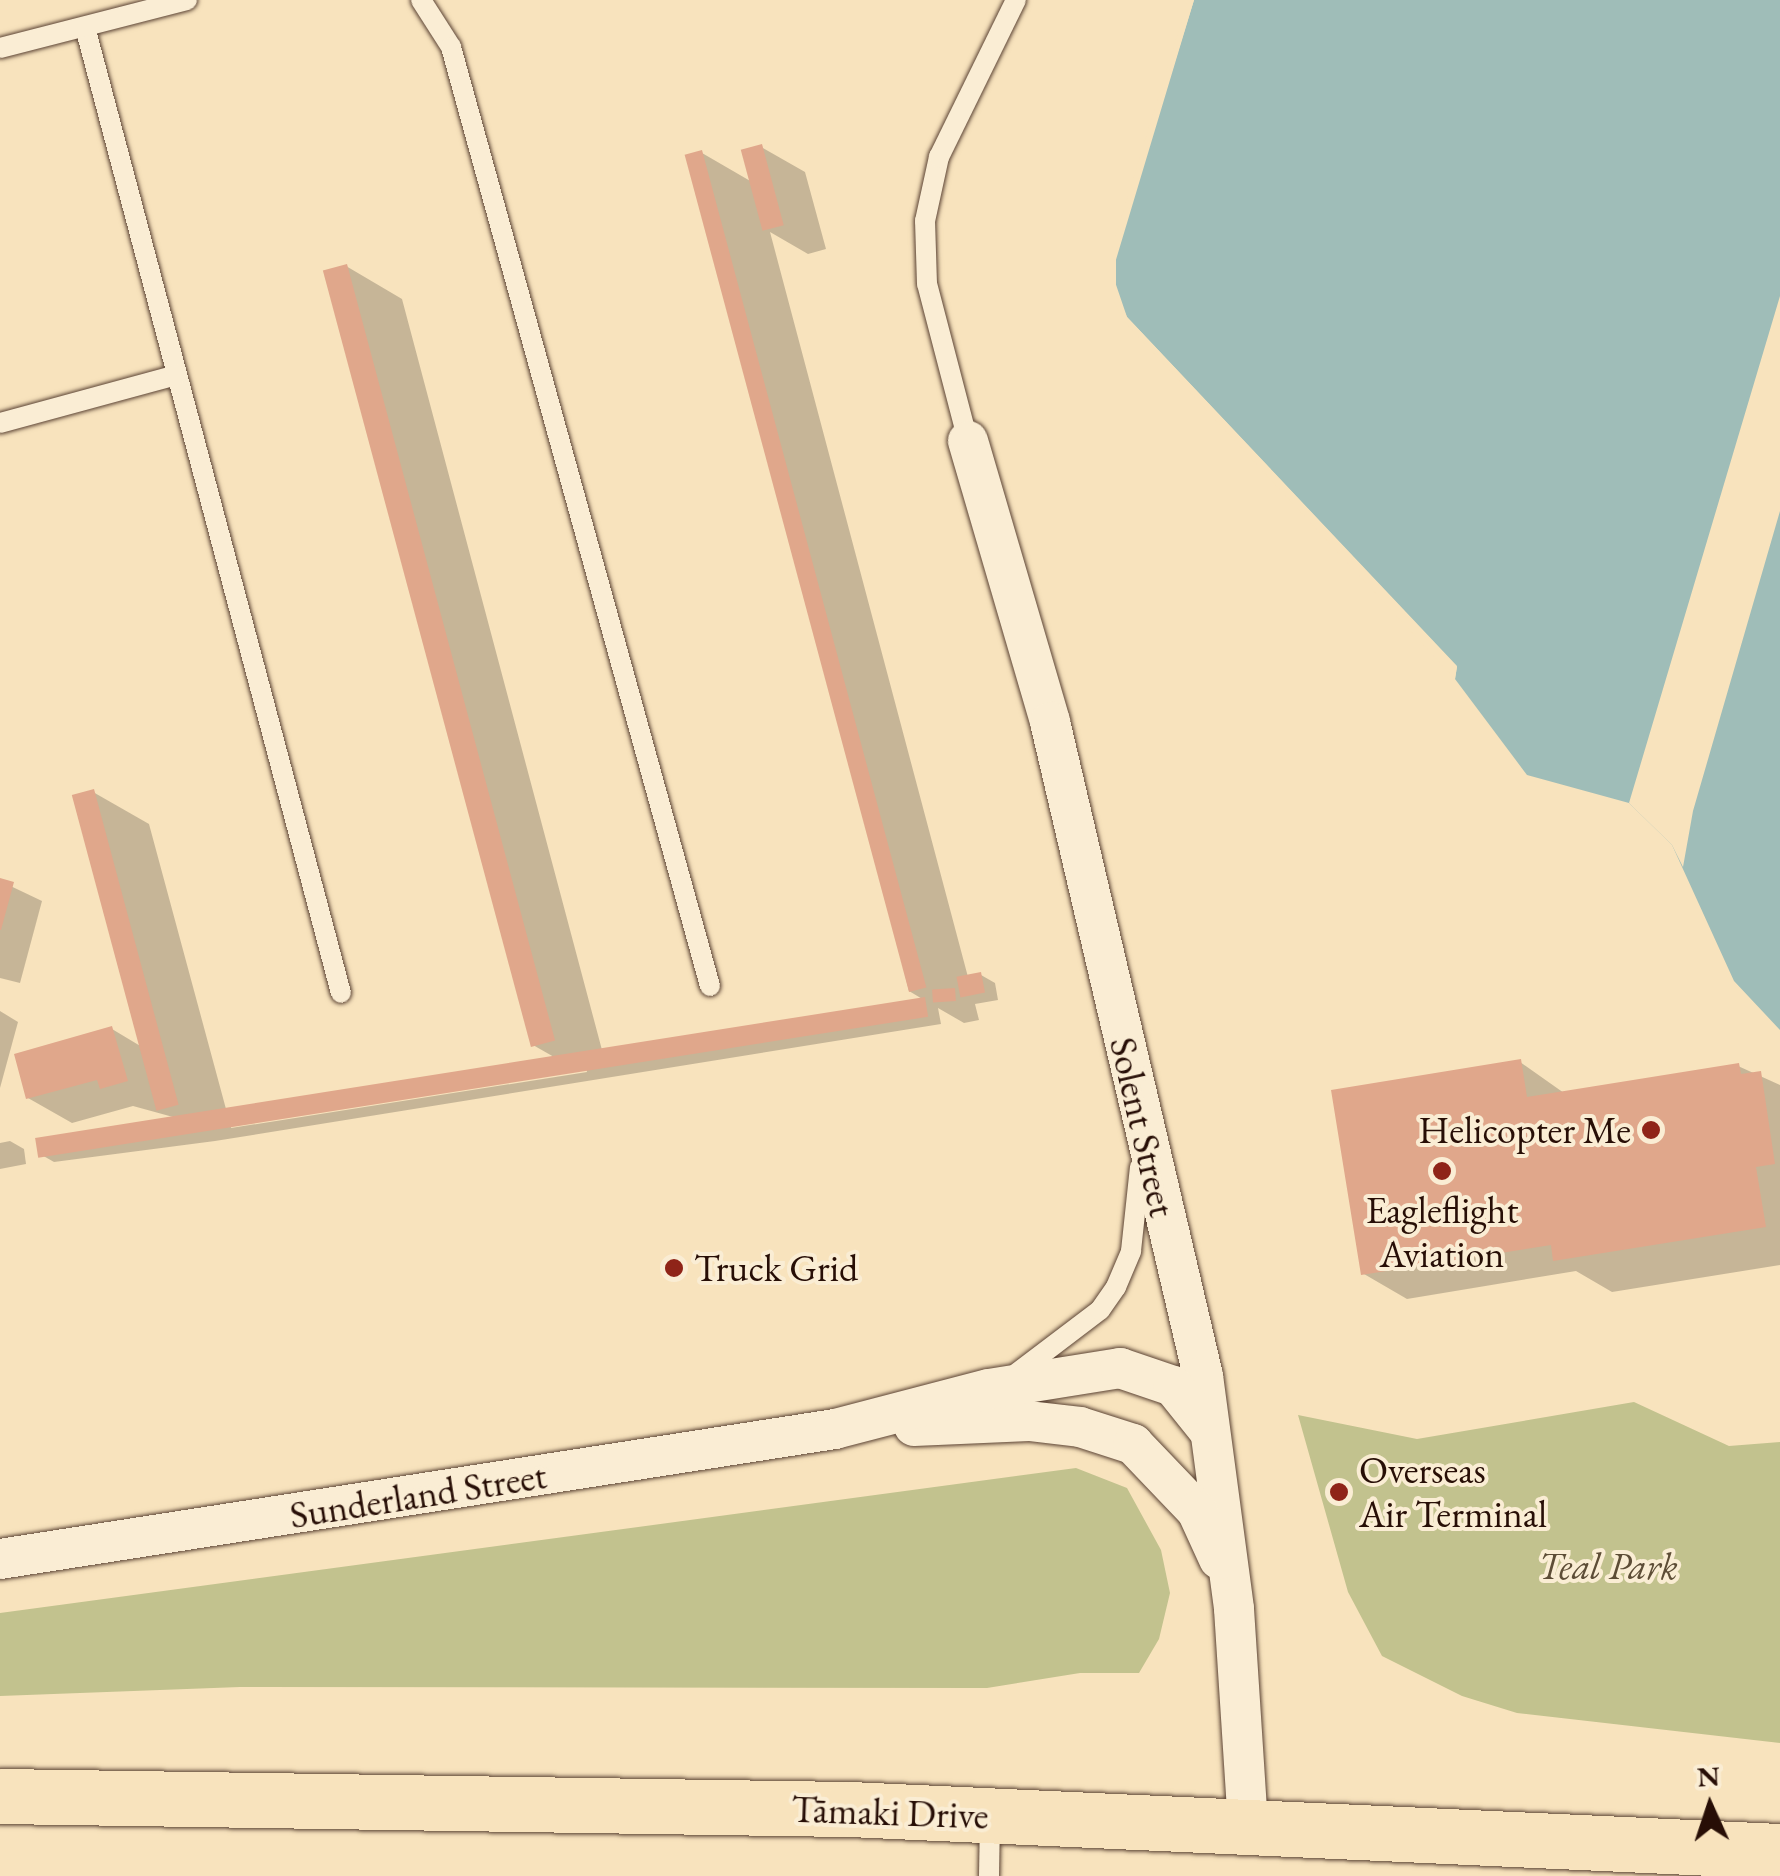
<!DOCTYPE html>
<html>
<head>
<meta charset="utf-8">
<style>
	body { margin:0 }
	#map { position:relative; width:1780px; height:1876px; overflow:hidden; background:#f8e3bd; font-family:"EB Garamond",serif }
	div>[style] { position:absolute }
	.green>* { inset:0; background:#c2c28e }
	.water>* { inset:0; background:#9fbdb8 }
	.pier>* { inset:0; background:#f8e3bd }
	.shadow>* { inset:0; background:#0003 }
	.building>* { inset:0; background:#e0a78b; transform-origin:0 0 }
	.roads { filter:drop-shadow(0 0 2px #5b4334) drop-shadow(0 0 2px #5b4334) }
	.lane>* { height:20px; margin:-10px; padding:0 10px; transform-origin:10px; border-radius:10px; background:#faedd4 }
	.street>* { height:40px; margin:-20px; padding:0 20px; transform-origin:20px; border-radius:20px; background:#faedd4 }
	.primary>* { height:55px; margin:-27.5px; padding:0 27.5px; transform-origin:27.5px; border-radius:27.5px; background:#f8e3bd }
	.dots>* { width:28px; height:28px; translate:-50% -50%; box-sizing:border-box; border:5px solid #faedd4; border-radius:50% }
	span { translate:-50% -50%; white-space:nowrap; text-align:center; line-height:1.15; -webkit-text-stroke:8px #faedd4; paint-order:stroke }
	.street-label { font-size:38px; color:#270e06 }
	.poi-label { font-size:38px; color:#270e06 }
	.right { translate:-100% -50%; text-align:right }
	.left { translate:0 -50%; text-align:left }
	.park-label { font-size:38px; color:#5d4d36; font-style:italic }
	.north { position:absolute; left:1660px; top:1756px; width:100px; height:100px; -webkit-text-stroke:8px #faedd4; paint-order:stroke; rotate:357deg; font-size:28px; font-weight:700; line-height:40px; text-align:center; color:#270e06 }
	.north::after { content:''; display:block; margin:auto; width:35px; height:45px; background:#270e06; clip-path:polygon(50% 0,100% 100%,50% 72%,0 100%) }
</style>
</head>
<body>
<div id="map">
	<div class="green">
		<i style="clip-path:polygon(1634px 1402px,1729px 1446px,1780px 1442px,1780px 1743px,1517px 1713px,1462px 1696px,1382px 1656px,1348px 1592px,1298px 1415px,1417px 1439px)"></i>
		<i style="clip-path:polygon(1076px 1468px,1127px 1488px,1161px 1550px,1170px 1593px,1159px 1639px,1139px 1673px,1080px 1673px,987px 1688px,240px 1687px,0 1696px,0 1613px)"></i>
	</div>
	<div class="water">
		<i style="clip-path:polygon(1194px 0,1780px 0,1780px 1030px,1734px 981px,1672px 845px,1629px 803px,1527px 775px,1455px 679px,1457px 666px,1127px 317px,1112px 273px)"></i>
	</div>
	<div class="pier">
		<i style="clip-path:polygon(1188px 0,1194px 0,1116px 252px,1116px 295px,1127px 317px,1457px 667px,1455px 679px,1123px 320px,1111px 296px,1111px 251px)"></i>
		<i style="clip-path:polygon(1780px 296px,1780px 511px,1693px 811px,1683px 867px,1672px 845px,1629px 803px)"></i>
	</div>
	<div class="shadow">
		<i style="clip-path:polygon(evenodd,761px 147px,805px 172px,826px 249px,808px 254px,770px 232px,968px 977px,981px 975px,995px 983px,998px 1000px,975px 1004px,979px 1020px,964px 1023px,938px 1008px,941px 1024px,215px 1141px,54px 1162px,40px 1154px,173px 1117px,133px 1106px,72px 1123px,28px 1098px,112px 1029px,142px 1047px,93px 792px,149px 824px,226px 1109px,554px 1057px,533px 1045px,346px 266px,402px 299px,602px 1050px,924px 1000px,909px 991px,702px 153px,752px 182px,761px 147px,586px 1068px,587px 1072px,231px 1128px,231px 1123px,586px 1068px)"></i>
		<i style="clip-path:polygon(0 881px,42px 901px,20px 983px,0 978px)"></i>
		<i style="clip-path:polygon(0 1011px,18px 1022px,0 1088px)"></i>
		<i style="clip-path:polygon(1520px 1062px,1564px 1093px,1738px 1066px,1780px 1085px,1780px 1265px,1612px 1292px,1576px 1271px,1407px 1299px,1364px 1274px)"></i>
		<i style="clip-path:polygon(10px 1141px,24px 1149px,26px 1164px,0 1169px,0 1143px)"></i>
	</div>
	<div class="building">
		<i style="left:762px;top:144px;width:84px;height:22px;rotate:75deg"></i>
		<i style="left:702px;top:150px;width:867px;height:18px;rotate:75deg"></i>
		<i style="left:347px;top:264px;width:804px;height:25px;rotate:75deg"></i>
		<i style="left:94px;top:789px;width:327px;height:23px;rotate:75deg"></i>
		<i style="clip-path:polygon(0 878px,14px 882px,1px 930px,0 930px)"></i>
		<i style="left:981px;top:972px;width:21px;height:25px;rotate:79deg"></i>
		<i style="left:955px;top:988px;width:13px;height:23px;rotate:86deg"></i>
		<i style="left:925px;top:997px;width:20px;height:901px;rotate:81deg"></i>
		<i style="clip-path:polygon(112px 1026px,128px 1081px,100px 1089px,97px 1080px,26px 1099px,14px 1054px)"></i>
		<i style="clip-path:polygon(1521px 1059px,1527px 1097px,1739px 1063px,1741px 1074px,1761px 1071px,1775px 1164px,1756px 1167px,1766px 1227px,1553px 1261px,1551px 1245px,1361px 1275px,1331px 1090px)"></i>
	</div>
	<div class="roads">
		<div class="lane">
			<i style="left:421px;top:0;width:56px;rotate:57.4deg"></i>
			<i style="left:451px;top:47px;width:974px;rotate:74.58deg"></i>
			<i style="left:85px;top:27px;width:999px;rotate:75.16deg"></i>
			<i style="left:0;top:48px;width:193px;rotate:-14.4deg"></i>
			<i style="left:0;top:423px;width:183px;rotate:-15.2deg"></i>
			<i style="left:968px;top:441px;width:162px;rotate:-104.6deg"></i>
			<i style="left:927px;top:284px;width:63px;rotate:-91.8deg"></i>
			<i style="left:925px;top:221px;width:66px;rotate:-77.7deg"></i>
			<i style="left:939px;top:157px;width:175px;rotate:-63.9deg"></i>
			<i style="left:1017px;top:1373px;width:104px;rotate:-37.2deg"></i>
			<i style="left:1100px;top:1310px;width:28px;rotate:-55deg"></i>
			<i style="left:1116px;top:1287px;width:39px;rotate:-67deg"></i>
			<i style="left:1131px;top:1251px;width:84px;rotate:-83.9deg"></i>
			<i style="left:989px;top:1876px;width:58px;rotate:-89deg"></i>
		</div>
		<div class="street">
			<i style="left:968px;top:441px;width:293px;rotate:73.7deg"></i>
			<i style="left:1050px;top:722px;width:672px;rotate:76.83deg"></i>
			<i style="left:1203px;top:1376px;width:235px;rotate:82.4deg"></i>
			<i style="left:1234px;top:1609px;width:217px;rotate:86.3deg"></i>
			<i style="left:914px;top:1426px;width:115px;rotate:-2.5deg"></i>
			<i style="left:1029px;top:1421px;width:51px;rotate:6.7deg"></i>
			<i style="left:1080px;top:1427px;width:56px;rotate:17.8deg"></i>
			<i style="left:1133px;top:1444px;width:93px;rotate:46.3deg"></i>
			<i style="left:1197px;top:1511px;width:53px;rotate:65.4deg"></i>
			<i style="left:0;top:1559px;width:845px;rotate:-8.85deg"></i>
			<i style="left:835px;top:1429px;width:159px;rotate:-14.6deg"></i>
			<i style="left:989px;top:1389px;width:133px;rotate:-9.1deg"></i>
			<i style="left:1120px;top:1368px;width:56px;rotate:18.8deg"></i>
			<i style="left:1173px;top:1386px;width:59px;rotate:51.2deg"></i>
		</div>
		<div class="primary">
			<i style="left:0;top:1796px;width:850px;rotate:0.88deg"></i>
			<i style="left:850px;top:1809px;width:931px;rotate:2.59deg"></i>
		</div>
	</div>
	<div class="dots">
		<i style="left:1651px;top:1130px;background:#8f2418"></i>
		<i style="left:1442px;top:1171px;background:#8f2418"></i>
		<i style="left:674px;top:1268px;background:#8f2418"></i>
		<i style="left:1339px;top:1492px;background:#8f2418"></i>
	</div>
	<div class="street-label">
		<span style="left:1143px;top:1127px;rotate:77deg">Solent Street</span>
		<span style="left:418px;top:1495px;rotate:-9deg">Sunderland Street</span>
		<span style="left:890px;top:1812px;rotate:2deg">Tāmaki Drive</span>
	</div>
	<div class="poi-label">
		<span class="right" style="left:1631px;top:1130px">Helicopter Me</span>
		<span style="left:1442px;top:1232px">Eagleflight<br>Aviation</span>
		<span class="left" style="left:694px;top:1268px">Truck Grid</span>
		<span class="left" style="left:1359px;top:1492px">Overseas<br>Air Terminal</span>
	</div>
	<div class="park-label">
		<span style="left:1608px;top:1566px">Teal Park</span>
	</div>
	<div class="north">N</div>
</div>
</body>
</html>
